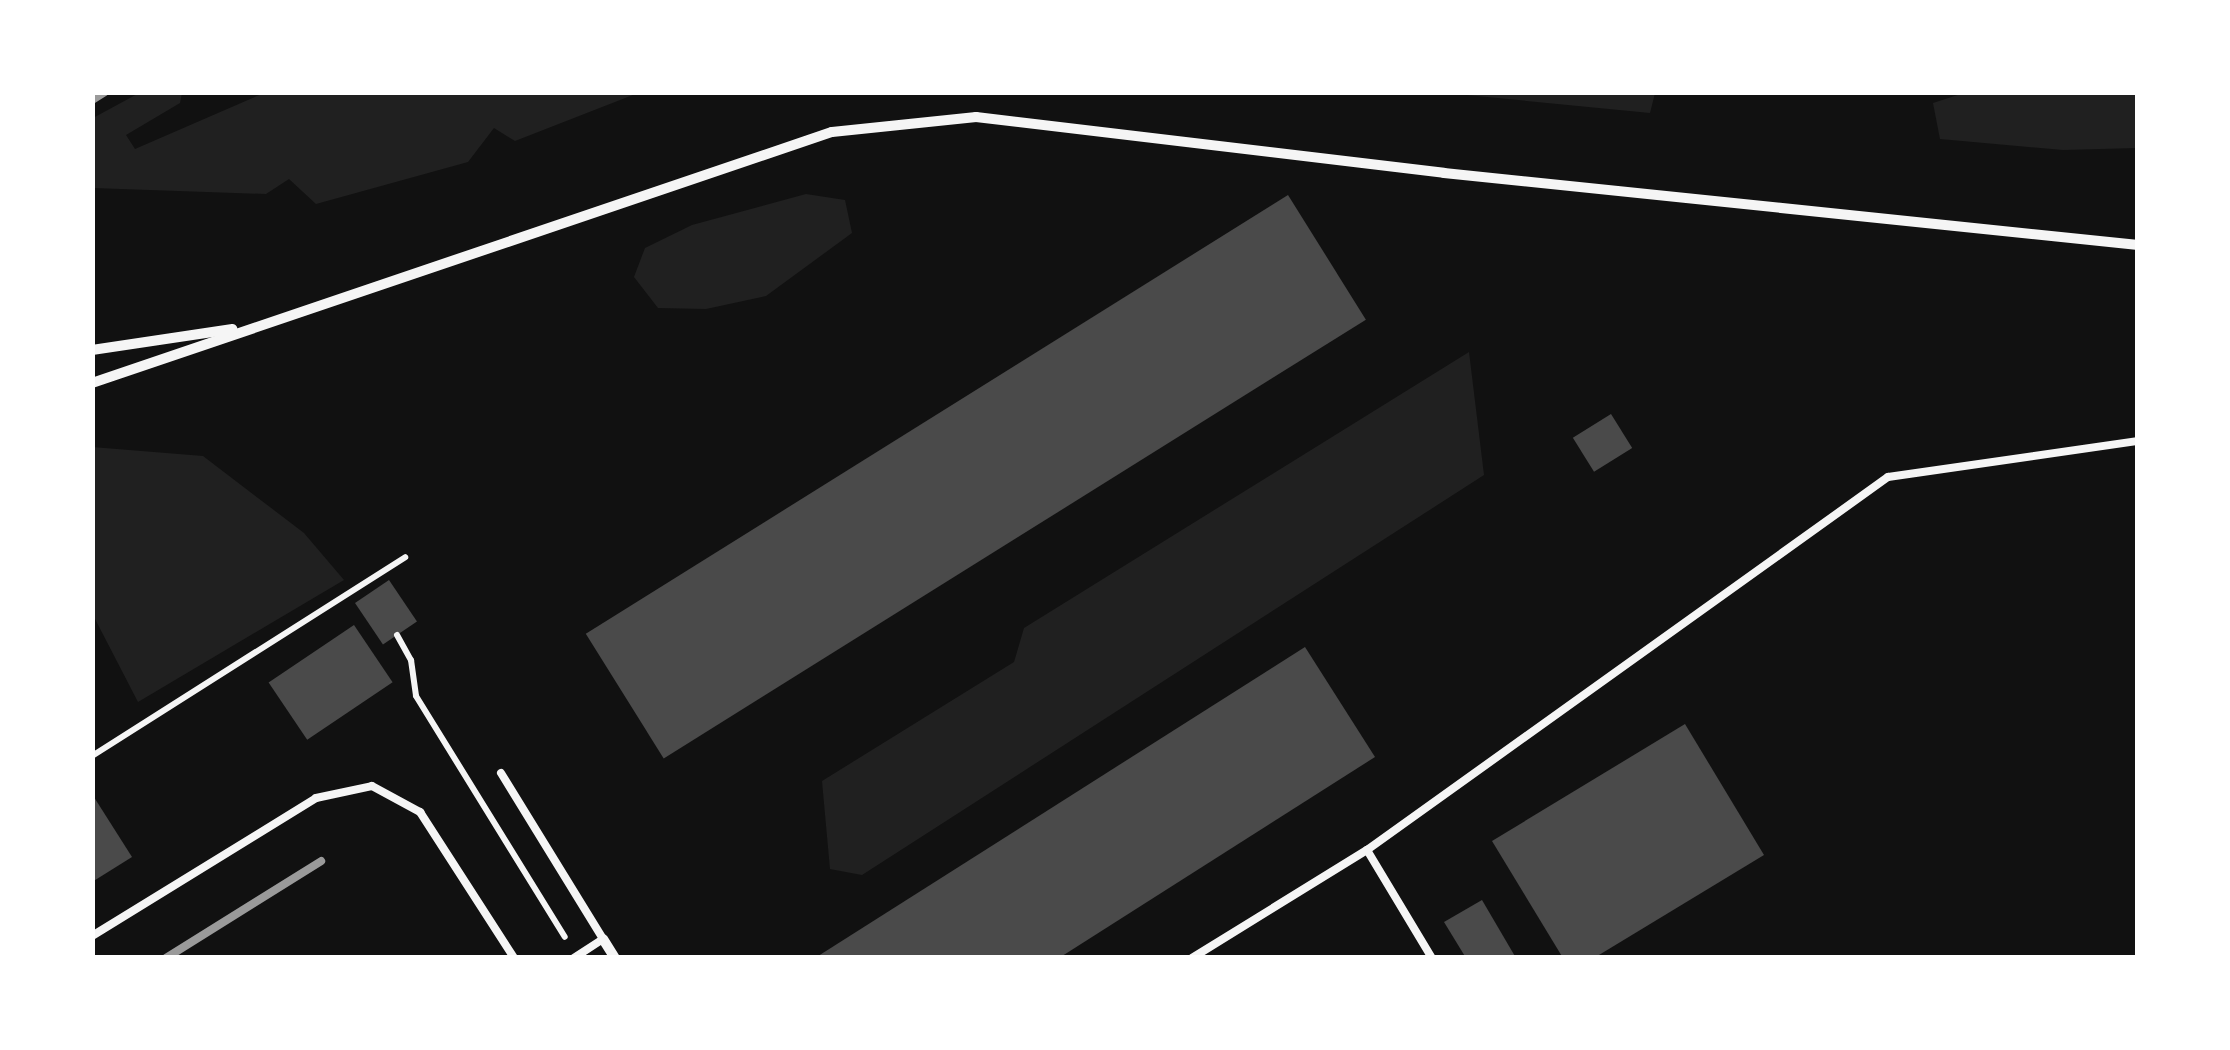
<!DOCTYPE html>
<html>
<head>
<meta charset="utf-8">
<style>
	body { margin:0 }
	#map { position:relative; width:2230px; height:1050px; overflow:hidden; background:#111; font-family:Montserrat,sans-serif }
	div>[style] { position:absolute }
	.green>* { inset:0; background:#202020 }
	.building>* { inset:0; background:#4a4a4a; transform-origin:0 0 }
	.path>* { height:6px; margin:-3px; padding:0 3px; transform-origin:3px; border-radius:3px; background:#f5f5f5 }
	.service>* { height:8px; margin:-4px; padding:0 4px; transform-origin:4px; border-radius:4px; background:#f5f5f5 }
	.minor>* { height:10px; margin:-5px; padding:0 5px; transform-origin:5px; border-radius:5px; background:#f5f5f5 }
	.rail>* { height:8px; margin:-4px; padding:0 4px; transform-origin:4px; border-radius:4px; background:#9a9a9a }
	span { translate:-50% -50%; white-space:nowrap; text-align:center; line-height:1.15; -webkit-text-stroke:8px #fff; paint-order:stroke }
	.frame { position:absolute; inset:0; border:95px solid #fff; pointer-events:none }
</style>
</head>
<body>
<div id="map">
	<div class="green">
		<i style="clip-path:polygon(141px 92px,182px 93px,180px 103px,126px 135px,135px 149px,264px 93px,638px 93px,515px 141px,494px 128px,468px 162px,316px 204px,289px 179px,266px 194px,93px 188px,93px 118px)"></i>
		<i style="clip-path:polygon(1967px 92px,2137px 93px,2137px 148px,2063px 150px,1940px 139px,1933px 103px)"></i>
		<i style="clip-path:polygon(1446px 93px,1655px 93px,1650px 113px)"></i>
		<i style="clip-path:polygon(806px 194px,845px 200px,852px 233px,766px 296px,706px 309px,658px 308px,634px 277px,645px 248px,692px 225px)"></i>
		<i style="clip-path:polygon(1469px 352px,1484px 475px,862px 875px,830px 869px,822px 781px,1014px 662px,1024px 628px)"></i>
		<i style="clip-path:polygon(92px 447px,203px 456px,304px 533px,344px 580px,138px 702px,93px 615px)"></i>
	</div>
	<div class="building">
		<i style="left:1288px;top:195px;width:147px;height:828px;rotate:58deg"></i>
		<i style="left:1611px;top:414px;width:40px;height:45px;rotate:58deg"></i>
		<i style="left:389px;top:580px;width:50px;height:41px;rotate:56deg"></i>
		<i style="left:354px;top:625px;width:69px;height:103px;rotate:56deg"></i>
		<i style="clip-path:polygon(1305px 647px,1375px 757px,1059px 958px,815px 958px)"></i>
		<i style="clip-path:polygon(1685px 724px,1764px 855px,1594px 958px,1563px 958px,1492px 841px)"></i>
		<i style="clip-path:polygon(92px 794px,132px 857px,92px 882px)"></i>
		<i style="clip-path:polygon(1482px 900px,1516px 958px,1466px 958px,1444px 922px)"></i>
	</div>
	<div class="path">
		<i style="left:397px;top:635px;width:29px;rotate:61deg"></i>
		<i style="left:411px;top:660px;width:36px;rotate:82deg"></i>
		<i style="left:416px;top:696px;width:283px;rotate:58.3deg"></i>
		<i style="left:92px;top:756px;width:371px;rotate:-32.4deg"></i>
	</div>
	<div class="service">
		<i style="left:501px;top:773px;width:195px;rotate:58.4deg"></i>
		<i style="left:603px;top:939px;width:35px;rotate:147deg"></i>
		<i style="left:1367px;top:850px;width:126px;rotate:59deg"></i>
		<i style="left:92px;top:936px;width:263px;rotate:-31.6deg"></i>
		<i style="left:316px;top:798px;width:57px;rotate:-12.1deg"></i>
		<i style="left:372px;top:786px;width:55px;rotate:28.4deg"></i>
		<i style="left:420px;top:812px;width:174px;rotate:57.2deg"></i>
		<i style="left:1192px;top:958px;width:206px;rotate:-31.7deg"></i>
		<i style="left:1367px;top:850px;width:641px;rotate:-35.6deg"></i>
		<i style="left:1888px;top:477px;width:253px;rotate:-8.2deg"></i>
	</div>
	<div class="minor">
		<i style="left:92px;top:350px;width:142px;rotate:-8.5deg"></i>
		<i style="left:92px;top:383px;width:781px;rotate:-18.74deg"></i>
		<i style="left:832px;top:132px;width:145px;rotate:-5.9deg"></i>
		<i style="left:976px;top:117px;width:471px;rotate:6.8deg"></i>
		<i style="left:1444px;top:173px;width:698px;rotate:5.92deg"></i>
		<i style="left:603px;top:939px;width:22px;rotate:58deg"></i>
	</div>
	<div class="rail">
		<i style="left:92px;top:100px;width:15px;rotate:-32deg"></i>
		<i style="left:166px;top:958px;width:183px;rotate:-32deg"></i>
	</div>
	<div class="frame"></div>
</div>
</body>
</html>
